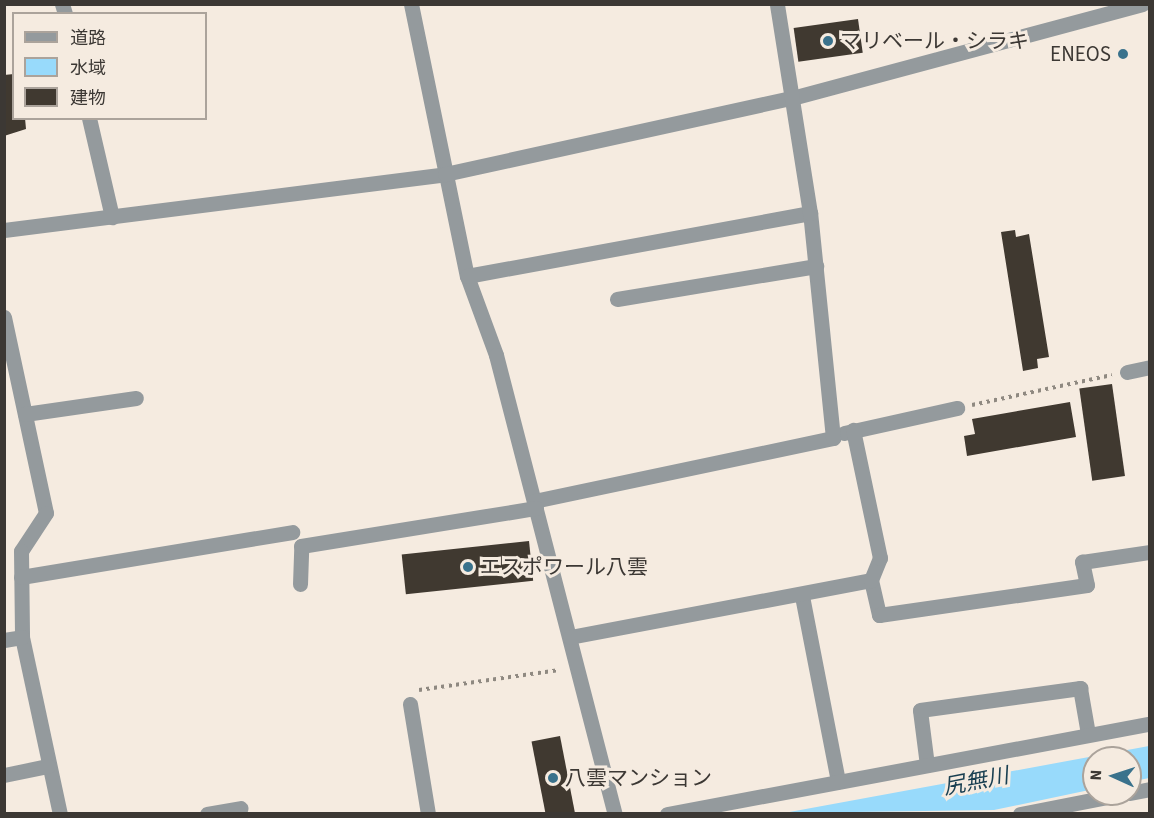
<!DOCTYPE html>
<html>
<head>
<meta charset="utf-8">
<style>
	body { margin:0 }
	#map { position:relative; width:1154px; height:818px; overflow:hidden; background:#f5ebe0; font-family:"Source Sans 3","Noto Sans JP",sans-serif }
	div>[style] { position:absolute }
	.water>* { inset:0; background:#98dafb }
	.building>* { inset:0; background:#403930; transform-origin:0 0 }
	.path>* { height:4px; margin-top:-2px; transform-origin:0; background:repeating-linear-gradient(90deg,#8f8981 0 3px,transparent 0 7.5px) }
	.minor>* { height:15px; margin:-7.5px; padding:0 7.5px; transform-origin:7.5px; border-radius:7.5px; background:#949a9d }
	.dots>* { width:16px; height:16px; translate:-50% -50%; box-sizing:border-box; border:3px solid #f5ebe0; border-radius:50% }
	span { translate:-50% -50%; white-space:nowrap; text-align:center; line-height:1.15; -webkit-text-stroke:6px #f5ebe0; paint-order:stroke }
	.poi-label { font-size:21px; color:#3c3834 }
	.left { translate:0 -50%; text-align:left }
	.right { translate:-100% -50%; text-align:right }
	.water-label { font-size:22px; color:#193f51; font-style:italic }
	.frame { position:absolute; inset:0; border:6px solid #3c3834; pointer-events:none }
	.legend { position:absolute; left:12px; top:12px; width:195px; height:108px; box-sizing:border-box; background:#f5ebe0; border:2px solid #aba39b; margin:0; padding:8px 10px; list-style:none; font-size:18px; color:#3c3834 }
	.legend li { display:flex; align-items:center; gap:12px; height:30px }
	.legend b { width:30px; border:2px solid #aba39b }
	.north { position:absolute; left:1082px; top:746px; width:60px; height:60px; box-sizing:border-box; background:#f5ebe0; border:2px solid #aba39b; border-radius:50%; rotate:273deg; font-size:16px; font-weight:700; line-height:24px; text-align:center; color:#3c3834 }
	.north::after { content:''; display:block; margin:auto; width:21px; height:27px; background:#3a728c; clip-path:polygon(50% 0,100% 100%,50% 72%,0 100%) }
</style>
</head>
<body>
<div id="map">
	<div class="water">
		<i style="clip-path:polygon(1149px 746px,1149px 778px,1130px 782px,1130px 758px,1094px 758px,1094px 789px,994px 810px,784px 813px)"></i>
	</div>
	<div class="building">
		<i style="left:858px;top:19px;width:34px;height:65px;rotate:82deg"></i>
		<i style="clip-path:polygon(14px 74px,14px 118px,25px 118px,26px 129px,4px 136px,4px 75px)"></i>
		<i style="clip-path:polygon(1015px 230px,1016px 237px,1029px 234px,1049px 357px,1037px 359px,1038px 368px,1023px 371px,1001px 232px)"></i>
		<i style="left:1112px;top:384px;width:93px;height:33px;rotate:82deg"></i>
		<i style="clip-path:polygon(1070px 402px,1076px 437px,967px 456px,964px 436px,975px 434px,972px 419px)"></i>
		<i style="left:529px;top:541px;width:40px;height:128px;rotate:84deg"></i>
		<i style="left:560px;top:736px;width:79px;height:29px;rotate:79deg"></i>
	</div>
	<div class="path">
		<i style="left:972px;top:405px;width:143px;rotate:-12.1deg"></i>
		<i style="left:419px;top:690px;width:142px;rotate:-8.1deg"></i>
	</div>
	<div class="minor">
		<i style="left:62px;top:4px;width:10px;rotate:73deg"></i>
		<i style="left:411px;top:4px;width:278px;rotate:78.4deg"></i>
		<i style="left:467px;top:276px;width:84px;rotate:69.8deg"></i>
		<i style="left:496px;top:355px;width:474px;rotate:75.5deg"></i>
		<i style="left:89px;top:118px;width:102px;rotate:76.9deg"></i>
		<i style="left:4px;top:230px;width:445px;rotate:-7.2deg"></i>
		<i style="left:445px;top:174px;width:355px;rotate:-12.4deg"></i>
		<i style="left:792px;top:98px;width:363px;rotate:-15deg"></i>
		<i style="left:467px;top:276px;width:349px;rotate:-10.4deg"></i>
		<i style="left:617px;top:299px;width:202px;rotate:-9.4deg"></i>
		<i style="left:4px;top:317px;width:200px;rotate:77.9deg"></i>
		<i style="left:46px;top:513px;width:45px;rotate:123.3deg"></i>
		<i style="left:21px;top:551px;width:86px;rotate:89.3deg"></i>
		<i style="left:22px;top:637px;width:181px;rotate:77.9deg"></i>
		<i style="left:1127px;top:372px;width:24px;rotate:-12deg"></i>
		<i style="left:25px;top:414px;width:112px;rotate:-8.2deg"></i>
		<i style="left:844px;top:433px;width:116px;rotate:-12.5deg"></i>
		<i style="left:534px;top:501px;width:306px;rotate:-11.9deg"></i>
		<i style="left:833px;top:438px;width:226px;rotate:-95.8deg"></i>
		<i style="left:810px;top:213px;width:212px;rotate:-99deg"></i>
		<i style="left:21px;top:577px;width:275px;rotate:-9.4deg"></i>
		<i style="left:871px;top:580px;width:36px;rotate:77deg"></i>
		<i style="left:879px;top:615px;width:210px;rotate:-8.2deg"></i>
		<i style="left:1087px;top:585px;width:24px;rotate:-102deg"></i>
		<i style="left:1082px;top:562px;width:69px;rotate:-8.4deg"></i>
		<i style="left:300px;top:584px;width:38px;rotate:-88deg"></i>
		<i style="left:301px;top:546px;width:238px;rotate:-9.2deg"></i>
		<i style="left:802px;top:596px;width:189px;rotate:79deg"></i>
		<i style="left:570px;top:637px;width:306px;rotate:-10.7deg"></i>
		<i style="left:871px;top:580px;width:24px;rotate:-68deg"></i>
		<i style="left:880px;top:558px;width:131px;rotate:-101.9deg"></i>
		<i style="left:4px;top:640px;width:18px;rotate:-9deg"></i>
		<i style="left:410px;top:704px;width:111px;rotate:80.7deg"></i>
		<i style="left:927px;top:765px;width:55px;rotate:-97.3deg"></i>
		<i style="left:920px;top:710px;width:162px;rotate:-7.8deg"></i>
		<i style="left:1080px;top:688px;width:47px;rotate:80.1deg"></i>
		<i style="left:4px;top:775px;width:45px;rotate:-11.6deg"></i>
		<i style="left:1130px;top:793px;width:20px;rotate:-11deg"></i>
		<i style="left:207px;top:814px;width:34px;rotate:-10deg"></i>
		<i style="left:667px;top:814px;width:491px;rotate:-10.6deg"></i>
		<i style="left:1020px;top:814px;width:105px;rotate:-11deg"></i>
	</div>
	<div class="dots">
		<i style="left:828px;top:41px;background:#3a728c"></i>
		<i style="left:1123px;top:54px;background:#3a728c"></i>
		<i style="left:468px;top:567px;background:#3a728c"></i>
		<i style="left:553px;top:778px;background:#3a728c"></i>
	</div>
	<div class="poi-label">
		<span class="left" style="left:840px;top:41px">マリベール・シラキ</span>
		<span class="right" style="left:1111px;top:54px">ENEOS</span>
		<span class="left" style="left:480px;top:567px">エスポワール八雲</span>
		<span class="left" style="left:565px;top:778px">八雲マンション</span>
	</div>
	<div class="water-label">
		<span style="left:976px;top:782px;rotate:-11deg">尻無川</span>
	</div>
	<div class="frame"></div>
	<ul class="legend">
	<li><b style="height:8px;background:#949a9d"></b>道路</li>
	<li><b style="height:16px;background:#98dafb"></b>水域</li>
	<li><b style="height:16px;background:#403930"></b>建物</li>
	</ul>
	<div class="north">N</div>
</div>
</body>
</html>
